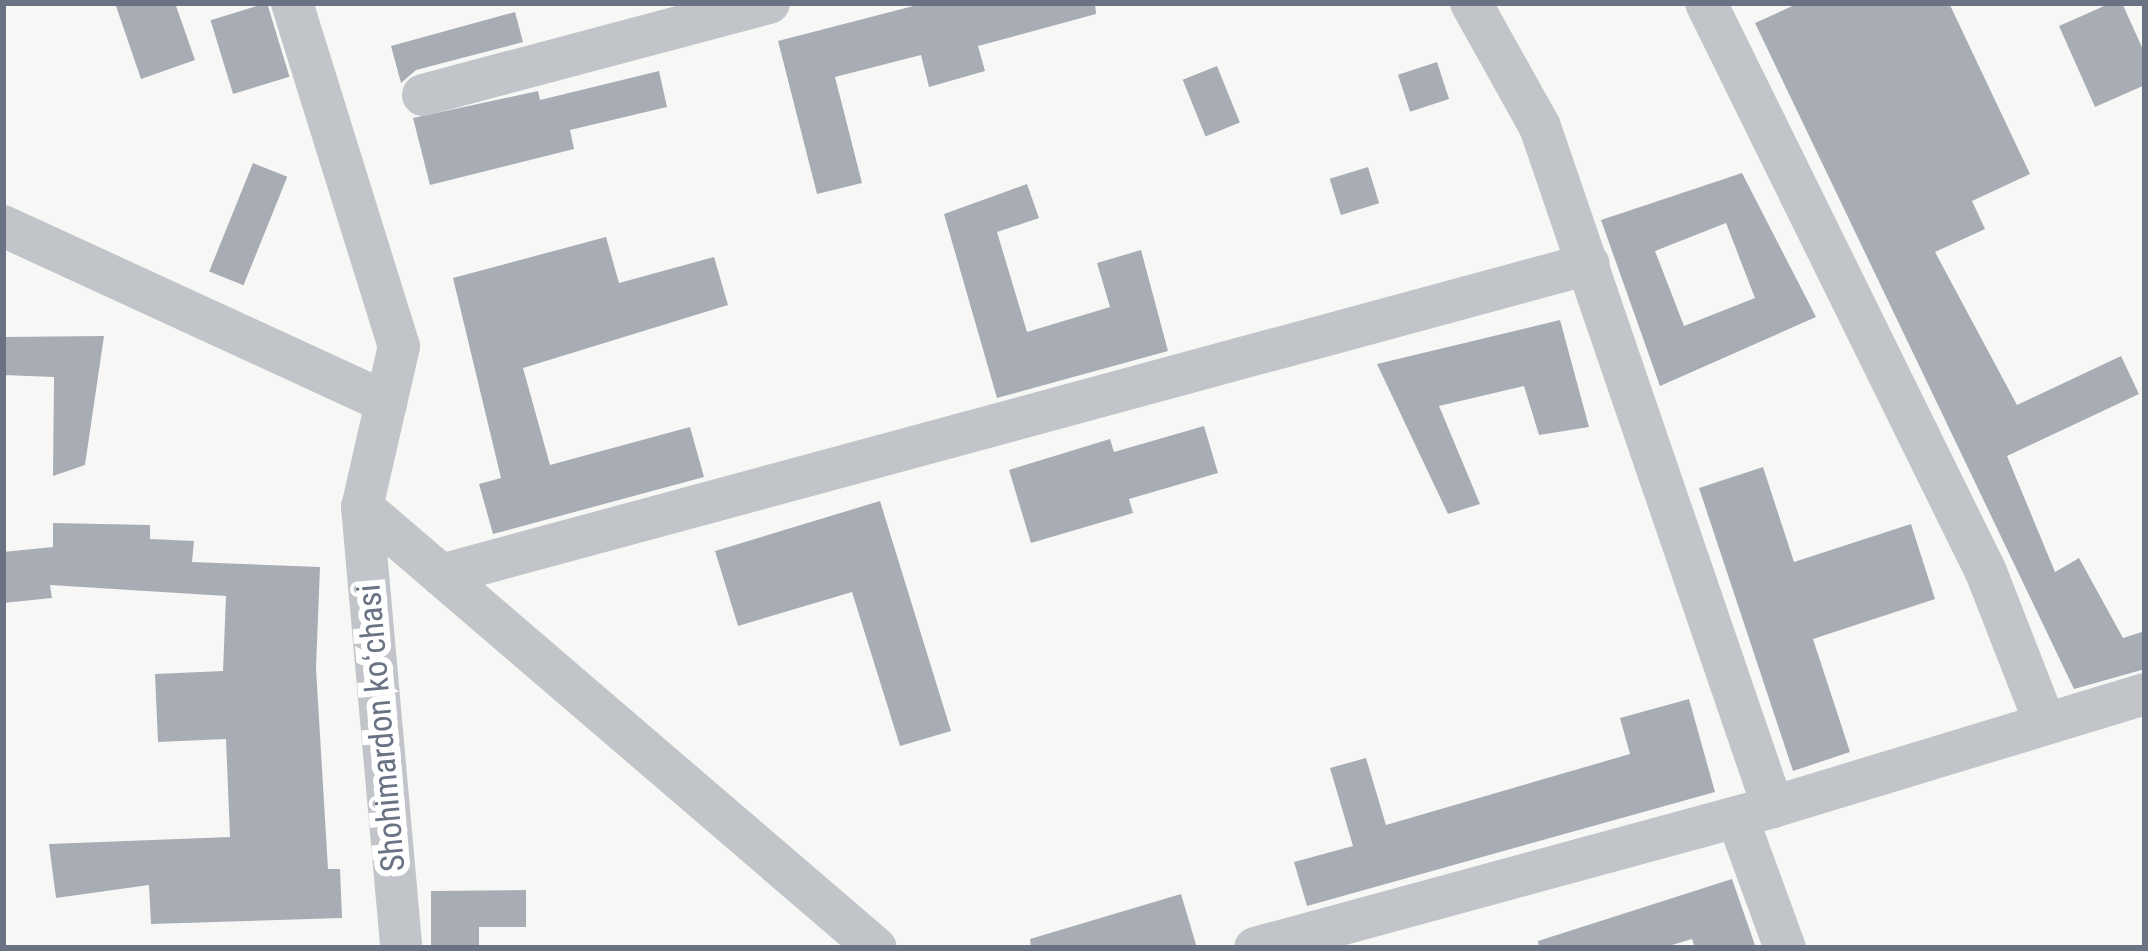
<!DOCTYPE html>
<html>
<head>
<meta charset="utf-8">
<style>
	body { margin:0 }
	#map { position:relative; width:2148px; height:951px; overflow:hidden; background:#f7f8f5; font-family:"Roboto Condensed",sans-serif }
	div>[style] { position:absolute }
	.building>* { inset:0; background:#a8adb5; transform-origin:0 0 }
	.street>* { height:42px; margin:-21px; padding:0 21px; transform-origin:21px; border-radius:21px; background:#c1c4c8 }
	span { translate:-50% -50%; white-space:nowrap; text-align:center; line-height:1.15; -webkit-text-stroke:12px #fff; paint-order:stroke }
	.street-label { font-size:33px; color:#697384 }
	.frame { position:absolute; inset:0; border:6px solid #697384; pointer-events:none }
</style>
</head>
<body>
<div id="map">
	<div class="building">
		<i style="clip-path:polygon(115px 3px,175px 3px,195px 60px,141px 79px)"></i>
		<i style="left:267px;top:3px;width:77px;height:59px;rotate:73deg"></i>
		<i style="clip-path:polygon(925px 3px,1095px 3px,1096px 14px,978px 46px,985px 71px,929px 87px,921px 55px,835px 77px,862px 183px,817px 194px,778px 41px)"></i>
		<i style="clip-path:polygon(1799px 3px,1949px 3px,2030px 174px,1972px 201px,1985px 229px,1935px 252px,2017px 405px,2121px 356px,2139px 394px,2007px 456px,2055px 572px,2079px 558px,2123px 638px,2145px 631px,2145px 669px,2074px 689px,1755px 23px)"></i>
		<i style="clip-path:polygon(2111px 3px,2122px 3px,2145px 54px,2145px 85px,2095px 107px,2059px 26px)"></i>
		<i style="clip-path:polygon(515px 12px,523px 42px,416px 70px,401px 83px,391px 46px)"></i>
		<i style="left:1437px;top:62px;width:39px;height:41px;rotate:72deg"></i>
		<i style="left:1217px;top:66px;width:61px;height:37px;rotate:68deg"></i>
		<i style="clip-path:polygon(659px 71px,667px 107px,570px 130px,574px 149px,430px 185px,413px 118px,538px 91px,540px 100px)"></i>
		<i style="left:253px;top:163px;width:37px;height:117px;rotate:22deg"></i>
		<i style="left:1368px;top:167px;width:38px;height:40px;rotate:73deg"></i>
		<i style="clip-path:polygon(evenodd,1742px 173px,1816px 317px,1660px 386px,1601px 220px,1742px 173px,1726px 223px,1755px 298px,1684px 326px,1655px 251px,1726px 223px)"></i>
		<i style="clip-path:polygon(1027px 184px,1039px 218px,997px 232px,1027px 332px,1110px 307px,1097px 263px,1141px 250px,1168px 351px,997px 398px,944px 214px)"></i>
		<i style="clip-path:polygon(606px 237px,619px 283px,714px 257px,728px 305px,523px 368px,550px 465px,690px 427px,704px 477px,493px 534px,479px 484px,501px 478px,453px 278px)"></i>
		<i style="clip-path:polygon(1560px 320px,1589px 427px,1539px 435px,1524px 386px,1439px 406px,1480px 504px,1448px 514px,1377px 364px)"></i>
		<i style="clip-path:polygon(104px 336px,85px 465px,53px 476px,54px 377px,3px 375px,3px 337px)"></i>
		<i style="clip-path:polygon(1204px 426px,1218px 473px,1129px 499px,1133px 513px,1031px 543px,1009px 470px,1110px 439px,1114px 452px)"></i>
		<i style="clip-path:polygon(1763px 467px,1794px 562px,1911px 524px,1935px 599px,1813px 639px,1850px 752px,1793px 771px,1699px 488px)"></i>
		<i style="clip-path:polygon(880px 501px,951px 731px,900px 746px,852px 592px,738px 626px,715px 551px)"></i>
		<i style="clip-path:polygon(53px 523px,150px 525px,150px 539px,194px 541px,192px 562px,320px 567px,316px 668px,328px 869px,340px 869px,342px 918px,151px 924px,149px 885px,56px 898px,49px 844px,230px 837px,226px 739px,158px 742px,155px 674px,223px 671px,226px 596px,50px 585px,52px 598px,3px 603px,3px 552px,53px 547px)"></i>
		<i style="clip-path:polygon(1689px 699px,1715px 792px,1307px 906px,1294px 862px,1353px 846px,1330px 768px,1366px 758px,1386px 825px,1630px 754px,1620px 718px)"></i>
		<i style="clip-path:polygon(1732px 879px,1756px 948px,1695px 948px,1692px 939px,1662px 948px,1539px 948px,1538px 941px)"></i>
		<i style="clip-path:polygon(526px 890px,526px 927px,479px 927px,479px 948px,431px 948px,431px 891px)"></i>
		<i style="clip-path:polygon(1181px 894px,1197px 948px,1031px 948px,1030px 939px)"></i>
	</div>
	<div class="street">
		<i style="left:292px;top:3px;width:359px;rotate:72.7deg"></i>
		<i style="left:399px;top:346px;width:165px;rotate:102.9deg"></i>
		<i style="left:362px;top:507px;width:443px;rotate:84.9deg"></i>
		<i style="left:1471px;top:3px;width:142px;rotate:60.9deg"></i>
		<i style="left:1540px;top:127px;width:719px;rotate:71.09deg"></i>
		<i style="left:1706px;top:3px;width:634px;rotate:63.8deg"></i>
		<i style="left:1986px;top:572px;width:162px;rotate:68.7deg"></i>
		<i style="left:423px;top:95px;width:358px;rotate:-14.9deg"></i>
		<i style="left:3px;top:226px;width:422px;rotate:24.7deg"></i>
		<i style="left:362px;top:507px;width:677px;rotate:40.63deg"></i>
		<i style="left:441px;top:575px;width:1189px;rotate:-15.16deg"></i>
		<i style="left:1737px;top:817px;width:140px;rotate:69.9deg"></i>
		<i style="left:1255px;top:948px;width:537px;rotate:-15.23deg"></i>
		<i style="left:1773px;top:807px;width:389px;rotate:-16.9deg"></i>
	</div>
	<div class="street-label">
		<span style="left:381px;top:728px;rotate:-95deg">Shohimardon koʻchasi</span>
	</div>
	<div class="frame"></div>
</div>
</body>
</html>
